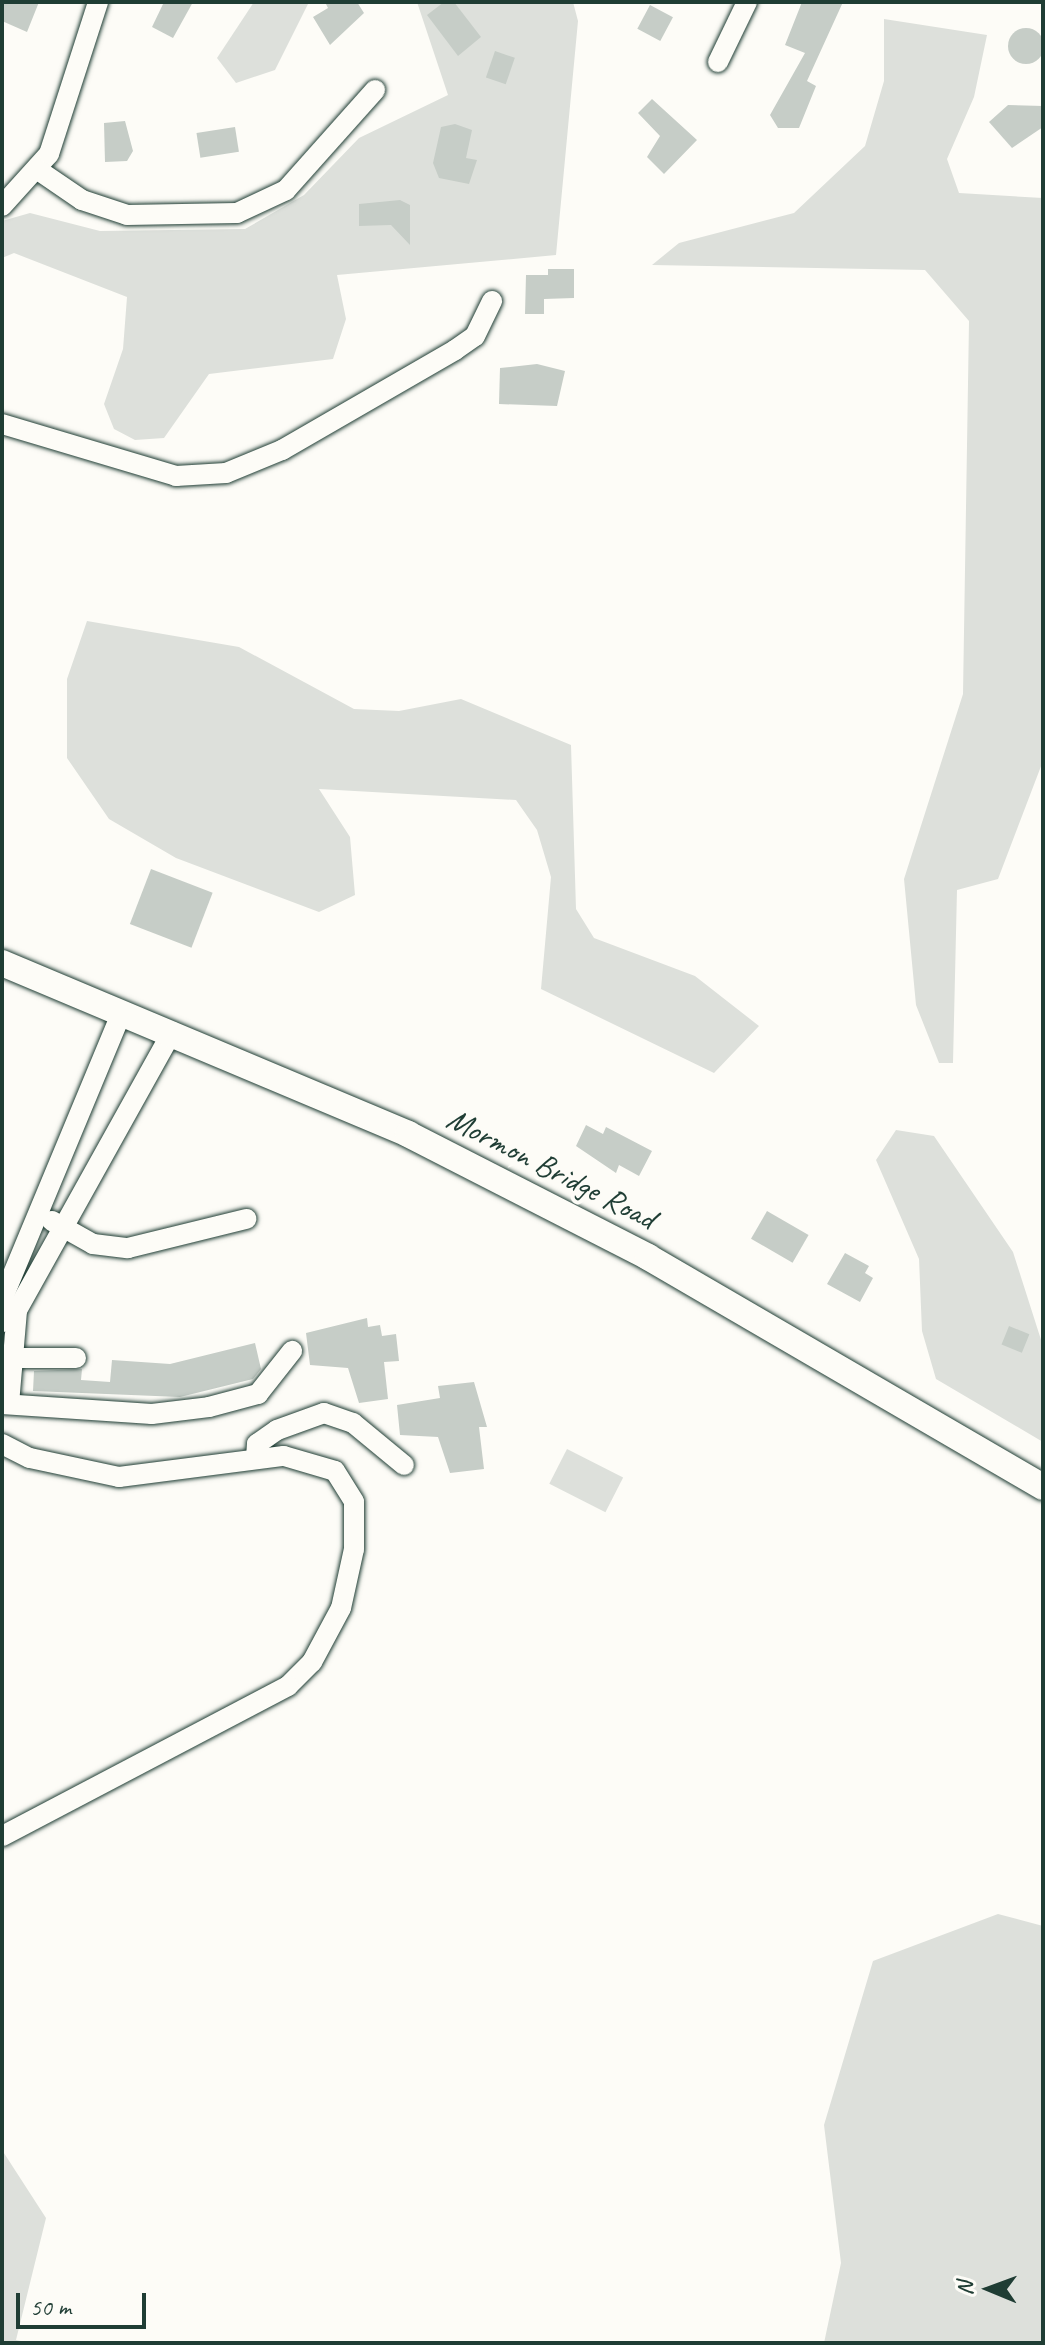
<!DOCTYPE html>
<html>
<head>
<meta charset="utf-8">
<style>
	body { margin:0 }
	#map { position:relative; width:1045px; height:2345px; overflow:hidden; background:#fdfcf7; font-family:Caveat,sans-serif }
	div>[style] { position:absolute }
	.green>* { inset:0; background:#dde0db; transform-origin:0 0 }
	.building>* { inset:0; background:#c6cdc7; transform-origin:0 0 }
	.round { border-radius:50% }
	.roads { filter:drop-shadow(0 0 2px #1f3d34) drop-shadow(0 0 2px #1f3d34) }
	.minor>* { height:20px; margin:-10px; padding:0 10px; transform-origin:10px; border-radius:10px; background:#fdfcf7 }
	.major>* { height:26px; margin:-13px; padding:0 13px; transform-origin:13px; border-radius:13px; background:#fdfcf7 }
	span { translate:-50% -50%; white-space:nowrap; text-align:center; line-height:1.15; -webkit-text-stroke:8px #fdfcf7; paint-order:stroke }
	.street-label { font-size:32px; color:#1f3d34 }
	.frame { position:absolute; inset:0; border:4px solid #1f3d34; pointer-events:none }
	.north { position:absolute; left:949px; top:2249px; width:80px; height:80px; -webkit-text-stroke:6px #fdfcf7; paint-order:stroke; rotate:271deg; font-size:22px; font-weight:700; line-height:32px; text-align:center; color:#1f3d34 }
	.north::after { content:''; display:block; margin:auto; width:28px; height:36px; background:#1f3d34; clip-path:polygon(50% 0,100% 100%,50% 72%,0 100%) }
	.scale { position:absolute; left:16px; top:2293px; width:130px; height:36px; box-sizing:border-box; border:4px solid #1f3d34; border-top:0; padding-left:10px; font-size:24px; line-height:28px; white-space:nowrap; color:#1f3d34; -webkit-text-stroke:6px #fdfcf7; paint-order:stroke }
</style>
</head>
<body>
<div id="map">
	<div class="green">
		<i style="clip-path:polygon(254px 2px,309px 2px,275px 70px,236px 83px,217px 58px)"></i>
		<i style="clip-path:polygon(417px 2px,573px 2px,578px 21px,556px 255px,337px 275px,346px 319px,333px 359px,209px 374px,164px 438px,135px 440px,114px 429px,104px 404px,123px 349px,127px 297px,14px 253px,2px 258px,2px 221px,30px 213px,100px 231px,245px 229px,304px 195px,359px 138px,448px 95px)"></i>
		<i style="clip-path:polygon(884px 19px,987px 35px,974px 97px,947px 159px,959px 193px,1043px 198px,1043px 761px,998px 879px,957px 890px,953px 1063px,939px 1063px,916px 1005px,904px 879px,963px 694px,969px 321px,925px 270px,652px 265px,679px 243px,794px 213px,865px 146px,884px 81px)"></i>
		<i style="clip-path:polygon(87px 621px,239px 647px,354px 709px,399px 711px,461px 699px,571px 745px,576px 909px,594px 938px,695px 976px,759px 1026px,714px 1073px,541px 989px,551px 877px,537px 830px,516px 800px,319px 789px,350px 837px,355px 895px,319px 912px,176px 858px,109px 819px,67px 758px,67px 679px)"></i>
		<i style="clip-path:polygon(896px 1130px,934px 1136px,1013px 1252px,1043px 1346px,1043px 1442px,936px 1379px,922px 1331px,919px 1259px,876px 1160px)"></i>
		<i style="left:567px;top:1449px;width:63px;height:39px;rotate:27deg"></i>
		<i style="clip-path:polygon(998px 1914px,1043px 1926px,1043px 2343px,824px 2343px,841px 2263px,824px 2125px,873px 1961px)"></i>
		<i style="clip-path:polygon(2px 2150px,46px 2218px,16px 2340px,31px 2343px,2px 2343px)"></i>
	</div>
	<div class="building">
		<i style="clip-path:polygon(2px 2px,39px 2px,27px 32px,2px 21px)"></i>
		<i style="clip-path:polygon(164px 2px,193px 2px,173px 38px,152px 27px)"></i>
		<i style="clip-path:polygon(325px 2px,357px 2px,364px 13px,330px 45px,313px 17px,328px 8px)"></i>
		<i style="clip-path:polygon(444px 2px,454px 2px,481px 37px,458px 56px,427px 15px)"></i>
		<i style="clip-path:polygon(802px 2px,843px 2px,807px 81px,816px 86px,799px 128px,778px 128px,770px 115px,805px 53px,785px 45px)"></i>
		<i style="left:650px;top:5px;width:26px;height:27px;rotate:28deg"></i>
		<i class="round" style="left:1008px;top:28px;width:36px;height:36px"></i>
		<i style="left:495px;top:51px;width:21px;height:28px;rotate:19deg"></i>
		<i style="clip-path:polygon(652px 99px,697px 140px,664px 174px,647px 157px,660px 136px,638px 113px)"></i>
		<i style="clip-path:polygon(1008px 105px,1043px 106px,1043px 127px,1012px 148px,989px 122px)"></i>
		<i style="clip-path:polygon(125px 121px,133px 151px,127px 161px,105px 162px,104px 123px)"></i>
		<i style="clip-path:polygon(455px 124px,472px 130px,466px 158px,477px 160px,469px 184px,439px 178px,433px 163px,441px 127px)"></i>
		<i style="left:235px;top:127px;width:25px;height:39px;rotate:81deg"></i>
		<i style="clip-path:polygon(400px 200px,410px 205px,410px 245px,391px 225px,359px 226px,359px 204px)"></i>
		<i style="clip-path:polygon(548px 269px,574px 269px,574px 298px,544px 299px,544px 314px,525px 314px,526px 275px,548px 275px)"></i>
		<i style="clip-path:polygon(537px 364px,565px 371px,557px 406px,499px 404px,500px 368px)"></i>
		<i style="left:151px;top:869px;width:66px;height:59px;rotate:21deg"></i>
		<i style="clip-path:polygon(586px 1125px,603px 1134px,606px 1127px,652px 1151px,639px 1176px,619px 1165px,616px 1173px,576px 1146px)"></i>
		<i style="left:767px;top:1211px;width:48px;height:32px;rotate:30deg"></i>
		<i style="clip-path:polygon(845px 1253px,869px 1266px,865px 1273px,873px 1278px,860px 1302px,827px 1284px)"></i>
		<i style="clip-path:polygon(367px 1318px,368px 1327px,380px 1325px,382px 1336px,396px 1334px,399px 1361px,384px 1362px,388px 1399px,359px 1403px,348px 1368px,310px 1365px,306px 1333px)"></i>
		<i style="left:1009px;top:1326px;width:22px;height:20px;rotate:22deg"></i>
		<i style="clip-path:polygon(255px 1343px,261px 1369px,253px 1379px,180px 1397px,33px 1391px,34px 1371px,82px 1369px,81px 1380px,110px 1382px,112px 1360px,170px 1364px)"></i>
		<i style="clip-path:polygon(474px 1382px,487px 1427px,479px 1427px,484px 1469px,450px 1473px,438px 1437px,400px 1435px,397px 1405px,440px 1398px,438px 1386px)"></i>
	</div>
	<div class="roads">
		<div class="minor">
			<i style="left:718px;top:62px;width:67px;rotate:-64.2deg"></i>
			<i style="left:38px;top:170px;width:53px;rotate:34.3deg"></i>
			<i style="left:82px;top:200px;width:47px;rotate:18.4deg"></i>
			<i style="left:127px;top:215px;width:110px;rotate:-1deg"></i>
			<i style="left:237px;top:213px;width:54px;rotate:-25.1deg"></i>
			<i style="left:286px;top:190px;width:134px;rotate:-48.3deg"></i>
			<i style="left:2px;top:206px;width:70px;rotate:-47.9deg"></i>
			<i style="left:49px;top:154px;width:160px;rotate:-72.1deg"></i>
			<i style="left:2px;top:424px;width:182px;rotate:16.6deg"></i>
			<i style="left:176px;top:476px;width:50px;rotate:-3.4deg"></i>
			<i style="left:226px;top:473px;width:61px;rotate:-22.3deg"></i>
			<i style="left:282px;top:450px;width:200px;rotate:-30deg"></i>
			<i style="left:455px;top:350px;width:24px;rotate:-35deg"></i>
			<i style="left:475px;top:336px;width:39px;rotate:-64deg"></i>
			<i style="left:52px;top:1221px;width:47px;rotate:29.3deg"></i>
			<i style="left:93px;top:1244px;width:35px;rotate:7deg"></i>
			<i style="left:128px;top:1248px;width:122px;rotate:-13.8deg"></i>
			<i style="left:2px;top:1300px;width:312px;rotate:-67.4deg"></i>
			<i style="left:2px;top:1322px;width:15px;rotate:-32deg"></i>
			<i style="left:15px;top:1314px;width:323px;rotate:-60.9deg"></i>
			<i style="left:13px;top:1358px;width:63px"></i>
			<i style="left:2px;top:1404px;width:150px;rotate:3.8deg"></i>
			<i style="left:152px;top:1414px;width:57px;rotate:-7deg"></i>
			<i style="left:209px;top:1407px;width:51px;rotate:-14.9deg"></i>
			<i style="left:258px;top:1394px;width:55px;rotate:-51.7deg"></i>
			<i style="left:9px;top:1404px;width:93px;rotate:-85.1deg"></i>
			<i style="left:2px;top:1444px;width:31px;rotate:27deg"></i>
			<i style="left:30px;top:1458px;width:91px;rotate:12.1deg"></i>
			<i style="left:119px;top:1477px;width:166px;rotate:-7.3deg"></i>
			<i style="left:284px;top:1456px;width:53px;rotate:16.4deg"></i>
			<i style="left:335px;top:1471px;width:36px;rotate:58deg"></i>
			<i style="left:354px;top:1502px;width:47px;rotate:90deg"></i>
			<i style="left:354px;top:1549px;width:60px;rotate:102.4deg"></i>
			<i style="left:341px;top:1608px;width:61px;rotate:118.2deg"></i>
			<i style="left:312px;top:1662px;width:34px;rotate:135deg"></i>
			<i style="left:288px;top:1686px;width:323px;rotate:152.3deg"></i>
			<i style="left:256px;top:1458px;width:14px;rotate:-86deg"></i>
			<i style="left:257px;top:1444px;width:24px;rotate:-35deg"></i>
			<i style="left:277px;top:1430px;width:50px;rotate:-19.9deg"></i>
			<i style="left:324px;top:1413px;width:31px;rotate:19deg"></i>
			<i style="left:353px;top:1423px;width:66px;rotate:39.5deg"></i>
		</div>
		<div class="major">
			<i style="left:2px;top:963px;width:441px;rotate:22.8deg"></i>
			<i style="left:408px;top:1134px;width:270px;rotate:27.1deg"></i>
			<i style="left:648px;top:1257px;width:457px;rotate:30.2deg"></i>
		</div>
	</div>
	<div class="street-label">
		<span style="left:551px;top:1169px;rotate:27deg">Mormon Bridge Road</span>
	</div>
	<div class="frame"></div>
	<div class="north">N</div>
	<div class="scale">50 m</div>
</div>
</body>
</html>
